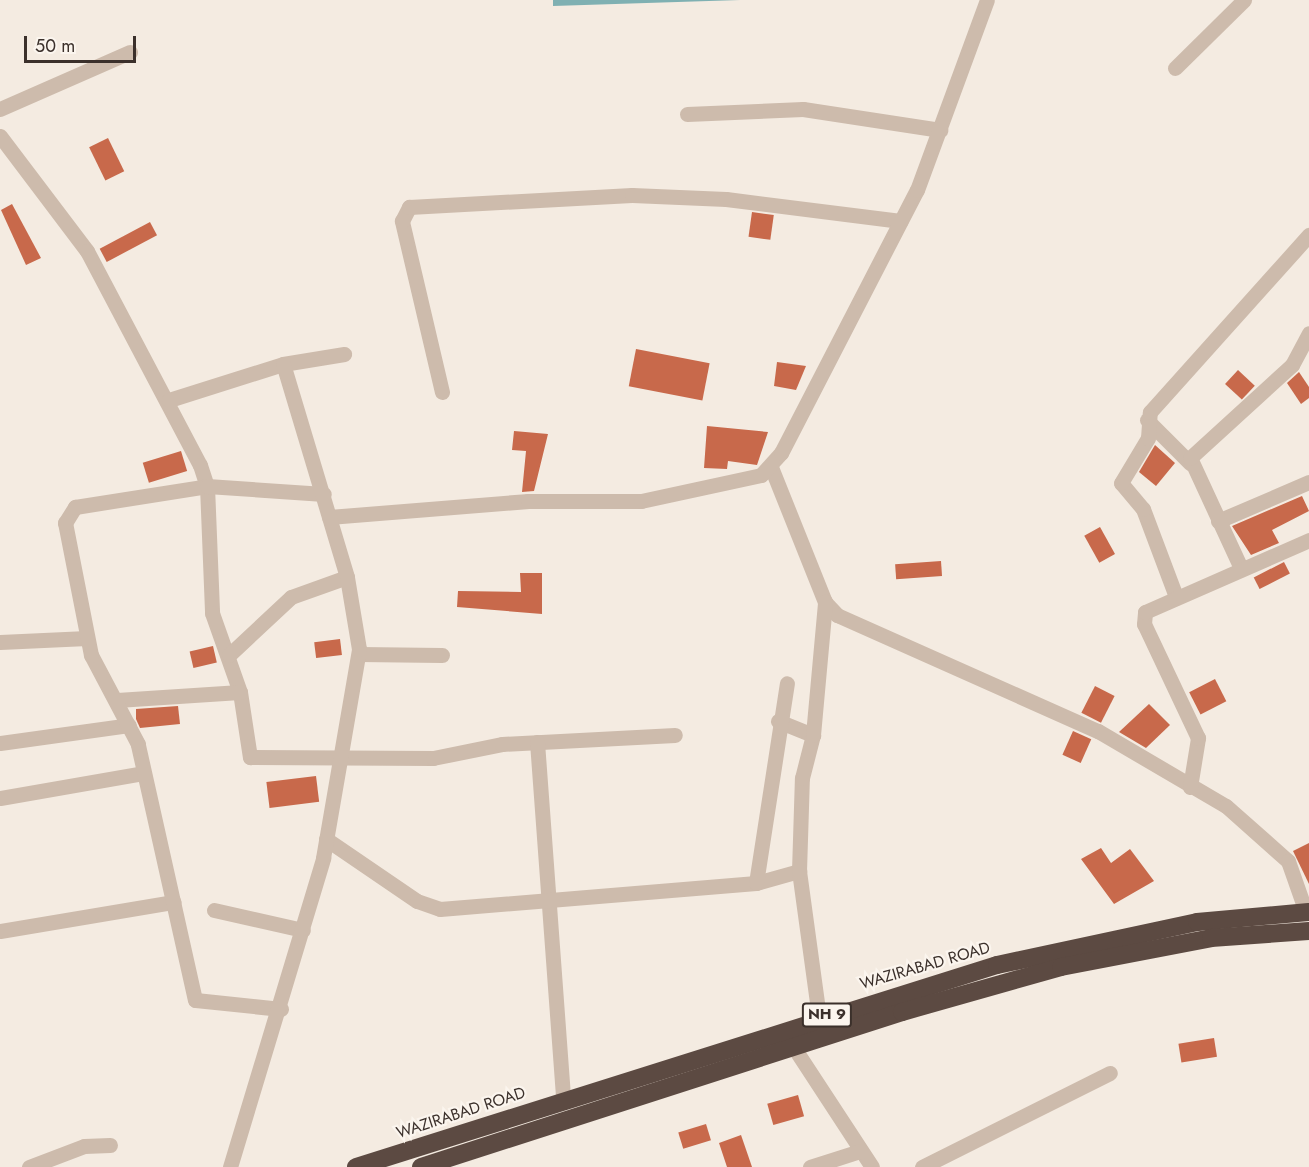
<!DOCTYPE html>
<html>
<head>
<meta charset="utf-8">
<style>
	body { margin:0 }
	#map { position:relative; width:1309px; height:1167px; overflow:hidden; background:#f4ebe1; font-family:Jost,sans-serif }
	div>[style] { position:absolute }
	.water>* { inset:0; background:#7fb0b2 }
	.building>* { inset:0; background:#c8694b; transform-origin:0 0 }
	.minor>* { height:15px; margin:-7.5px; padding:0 7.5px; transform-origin:7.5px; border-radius:7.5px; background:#cdbbac }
	.highway>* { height:18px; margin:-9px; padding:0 9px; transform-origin:9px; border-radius:9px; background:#5c4a42 }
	span { translate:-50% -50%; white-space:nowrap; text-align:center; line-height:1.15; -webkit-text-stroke:4.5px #fbf5ee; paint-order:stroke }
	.shield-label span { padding:2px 4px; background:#fbf5ee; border:2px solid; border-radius:4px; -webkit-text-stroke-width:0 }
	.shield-label { font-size:15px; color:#3b302b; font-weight:700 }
	.street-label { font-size:16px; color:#3b302b }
	.scale { position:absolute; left:24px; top:36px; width:112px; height:27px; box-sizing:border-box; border:3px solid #3b302b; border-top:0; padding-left:8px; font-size:18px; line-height:21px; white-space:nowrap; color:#3b302b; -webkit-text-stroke:4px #fbf5ee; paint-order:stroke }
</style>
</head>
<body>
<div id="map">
	<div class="water">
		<i style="clip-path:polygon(553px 0,740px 0,553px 6px)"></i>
	</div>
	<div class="building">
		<i style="left:108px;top:138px;width:37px;height:21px;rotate:64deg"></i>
		<i style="clip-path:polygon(12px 204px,41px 258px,26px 265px,1px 210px)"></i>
		<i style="left:752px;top:212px;width:22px;height:25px;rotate:8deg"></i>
		<i style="left:150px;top:222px;width:15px;height:57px;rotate:62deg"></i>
		<i style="left:636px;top:349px;width:75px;height:38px;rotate:11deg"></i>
		<i style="clip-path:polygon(777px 362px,806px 366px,796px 390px,774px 386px)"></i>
		<i style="left:1238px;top:370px;width:23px;height:19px;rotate:43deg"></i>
		<i style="clip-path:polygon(1299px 372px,1309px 387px,1309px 398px,1301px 404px,1287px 383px)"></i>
		<i style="clip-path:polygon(707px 426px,768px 432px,757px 465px,728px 461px,727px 469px,704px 468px)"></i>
		<i style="clip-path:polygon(514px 431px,548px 434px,534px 491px,522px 492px,526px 451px,512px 450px)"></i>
		<i style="clip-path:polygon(1155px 445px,1175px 463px,1156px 486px,1139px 472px)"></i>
		<i style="left:181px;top:451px;width:21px;height:40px;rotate:73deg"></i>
		<i style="clip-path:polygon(1302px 496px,1309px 511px,1272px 530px,1279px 543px,1251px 555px,1232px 526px)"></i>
		<i style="left:1100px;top:527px;width:31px;height:18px;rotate:61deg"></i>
		<i style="left:941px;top:561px;width:15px;height:46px;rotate:86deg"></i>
		<i style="left:1284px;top:562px;width:13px;height:34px;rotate:63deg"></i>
		<i style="clip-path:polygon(520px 573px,542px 573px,542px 614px,457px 607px,458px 591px,521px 592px)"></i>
		<i style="left:340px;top:639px;width:16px;height:26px;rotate:83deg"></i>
		<i style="left:213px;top:646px;width:17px;height:24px;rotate:77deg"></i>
		<i style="left:1215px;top:679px;width:25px;height:29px;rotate:63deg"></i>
		<i style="left:1095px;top:686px;width:22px;height:30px;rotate:27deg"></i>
		<i style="clip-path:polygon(1149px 704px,1170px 725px,1146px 748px,1119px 732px)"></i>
		<i style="clip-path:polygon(178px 706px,180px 724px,140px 728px,136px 719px,136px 709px)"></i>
		<i style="left:1073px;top:731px;width:20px;height:26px;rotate:24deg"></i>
		<i style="left:316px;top:776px;width:26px;height:50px;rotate:83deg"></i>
		<i style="clip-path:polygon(1309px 843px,1309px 884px,1293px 851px)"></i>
		<i style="clip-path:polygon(1101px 848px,1111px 863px,1130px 849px,1154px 881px,1114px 904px,1081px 859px)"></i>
		<i style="left:1214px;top:1038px;width:19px;height:36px;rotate:81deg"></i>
		<i style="left:798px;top:1095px;width:22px;height:32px;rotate:74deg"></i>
		<i style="left:706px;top:1124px;width:17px;height:29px;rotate:73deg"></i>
		<i style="clip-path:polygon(741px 1135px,752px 1167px,727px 1167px,719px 1143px)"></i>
	</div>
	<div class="minor">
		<i style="left:1175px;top:68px;width:97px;rotate:-44.6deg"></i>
		<i style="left:0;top:109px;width:142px;rotate:-23.7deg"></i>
		<i style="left:687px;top:114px;width:116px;rotate:-2.5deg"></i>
		<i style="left:803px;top:109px;width:139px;rotate:8.7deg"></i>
		<i style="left:0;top:136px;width:144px;rotate:52.9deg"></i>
		<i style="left:87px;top:251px;width:242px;rotate:62.2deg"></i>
		<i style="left:200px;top:465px;width:22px;rotate:72deg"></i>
		<i style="left:207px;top:486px;width:127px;rotate:87.7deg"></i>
		<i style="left:212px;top:613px;width:84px;rotate:70.5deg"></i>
		<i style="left:240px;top:692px;width:66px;rotate:81.3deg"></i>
		<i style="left:250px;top:757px;width:183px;rotate:0.3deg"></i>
		<i style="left:433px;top:758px;width:70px;rotate:-11.5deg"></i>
		<i style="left:502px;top:744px;width:173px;rotate:-3deg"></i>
		<i style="left:442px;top:392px;width:176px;rotate:-103.2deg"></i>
		<i style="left:402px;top:221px;width:16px;rotate:-63deg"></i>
		<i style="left:409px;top:207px;width:223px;rotate:-3.1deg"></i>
		<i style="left:632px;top:195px;width:94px;rotate:2.4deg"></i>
		<i style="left:726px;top:199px;width:176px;rotate:7.2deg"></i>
		<i style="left:169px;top:400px;width:120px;rotate:-17.5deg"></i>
		<i style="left:283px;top:364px;width:62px;rotate:-9.3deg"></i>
		<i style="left:1147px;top:420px;width:61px;rotate:45deg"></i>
		<i style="left:771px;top:467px;width:145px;rotate:68.2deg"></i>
		<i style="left:825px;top:602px;width:18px;rotate:47deg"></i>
		<i style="left:837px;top:615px;width:286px;rotate:24deg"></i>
		<i style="left:1098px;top:731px;width:148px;rotate:30.4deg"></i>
		<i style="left:1226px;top:806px;width:83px;rotate:41.6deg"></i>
		<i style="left:1288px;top:861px;width:54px;rotate:70.6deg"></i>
		<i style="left:329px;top:517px;width:200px;rotate:-4.6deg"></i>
		<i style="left:528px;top:501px;width:113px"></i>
		<i style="left:641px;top:501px;width:123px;rotate:-12.2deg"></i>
		<i style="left:761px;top:475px;width:30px;rotate:-48deg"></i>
		<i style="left:781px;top:453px;width:296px;rotate:-62.7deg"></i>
		<i style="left:917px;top:190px;width:202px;rotate:-69.8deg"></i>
		<i style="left:1218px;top:521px;width:99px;rotate:-23.2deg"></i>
		<i style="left:1240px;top:566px;width:119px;rotate:-114.8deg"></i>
		<i style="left:1190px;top:458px;width:138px;rotate:-42.4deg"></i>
		<i style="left:1292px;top:365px;width:36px;rotate:-62deg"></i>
		<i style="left:1175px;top:594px;width:91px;rotate:-110.6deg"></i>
		<i style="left:1143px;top:509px;width:34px;rotate:-130deg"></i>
		<i style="left:1121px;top:483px;width:52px;rotate:-59deg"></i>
		<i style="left:1148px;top:438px;width:26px;rotate:-86deg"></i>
		<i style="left:1150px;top:412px;width:238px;rotate:-48.1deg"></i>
		<i style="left:0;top:642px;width:87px;rotate:-2.6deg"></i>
		<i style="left:359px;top:654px;width:83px;rotate:0.7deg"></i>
		<i style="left:229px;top:655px;width:85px;rotate:-43.1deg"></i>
		<i style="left:291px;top:597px;width:59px;rotate:-19.7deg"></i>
		<i style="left:117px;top:700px;width:123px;rotate:-3.7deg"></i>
		<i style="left:778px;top:721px;width:38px;rotate:22deg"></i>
		<i style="left:537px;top:742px;width:359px;rotate:85.8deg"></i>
		<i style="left:0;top:743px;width:130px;rotate:-7.9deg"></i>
		<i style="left:1190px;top:787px;width:50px;rotate:-80.7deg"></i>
		<i style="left:1198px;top:738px;width:126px;rotate:-115.3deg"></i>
		<i style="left:1144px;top:624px;width:12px;rotate:-85deg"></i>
		<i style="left:1145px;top:612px;width:179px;rotate:-23.7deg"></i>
		<i style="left:0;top:798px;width:145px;rotate:-9.9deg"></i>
		<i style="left:326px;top:839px;width:110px;rotate:34.3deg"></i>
		<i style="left:417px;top:901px;width:24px;rotate:19deg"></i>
		<i style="left:440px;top:909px;width:317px;rotate:-4.7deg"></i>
		<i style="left:756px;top:883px;width:45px;rotate:-15.6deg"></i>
		<i style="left:799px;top:871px;width:162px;rotate:82.2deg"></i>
		<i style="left:799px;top:871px;width:93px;rotate:-88.2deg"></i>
		<i style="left:802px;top:778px;width:44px;rotate:-75.7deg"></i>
		<i style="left:813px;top:735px;width:134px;rotate:-84.8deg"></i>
		<i style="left:756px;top:883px;width:202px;rotate:-81.2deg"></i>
		<i style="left:214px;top:910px;width:91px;rotate:12.7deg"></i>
		<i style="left:0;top:931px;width:176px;rotate:-9.5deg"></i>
		<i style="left:281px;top:1009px;width:86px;rotate:-174deg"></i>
		<i style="left:195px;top:1000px;width:262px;rotate:-102.6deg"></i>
		<i style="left:138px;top:744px;width:101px;rotate:-117.8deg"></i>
		<i style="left:91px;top:655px;width:135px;rotate:-101.1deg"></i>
		<i style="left:65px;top:523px;width:19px;rotate:-58deg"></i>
		<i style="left:75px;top:507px;width:134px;rotate:-9deg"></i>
		<i style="left:207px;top:486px;width:117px;rotate:3.9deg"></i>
		<i style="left:787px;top:1037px;width:155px;rotate:56.8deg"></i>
		<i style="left:29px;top:1167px;width:59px;rotate:-20.9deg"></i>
		<i style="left:84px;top:1146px;width:26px;rotate:-2deg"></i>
		<i style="left:230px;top:1167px;width:323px;rotate:-73.2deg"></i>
		<i style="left:323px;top:858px;width:212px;rotate:-80.2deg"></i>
		<i style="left:359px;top:649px;width:73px;rotate:-99.5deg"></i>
		<i style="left:347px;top:577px;width:222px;rotate:-106.7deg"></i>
		<i style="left:810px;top:1167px;width:52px;rotate:-17.7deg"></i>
		<i style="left:922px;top:1167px;width:210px;rotate:-26.6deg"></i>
	</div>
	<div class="highway">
		<i style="left:356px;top:1167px;width:672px;rotate:-17.49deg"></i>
		<i style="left:997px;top:965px;width:205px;rotate:-12.1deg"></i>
		<i style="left:1197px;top:922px;width:112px;rotate:-5.1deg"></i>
		<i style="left:421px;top:1167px;width:505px;rotate:-17.86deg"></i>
		<i style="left:902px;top:1012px;width:165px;rotate:-15.8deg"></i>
		<i style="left:1061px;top:967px;width:153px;rotate:-10.9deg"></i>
		<i style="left:1211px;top:938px;width:98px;rotate:-4.1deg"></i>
	</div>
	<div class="shield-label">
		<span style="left:827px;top:1015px">NH 9</span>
	</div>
	<div class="street-label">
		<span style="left:925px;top:966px;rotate:-16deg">WAZIRABAD ROAD</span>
		<span style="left:461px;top:1113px;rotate:-18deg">WAZIRABAD ROAD</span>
	</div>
	<div class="scale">50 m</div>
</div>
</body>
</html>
